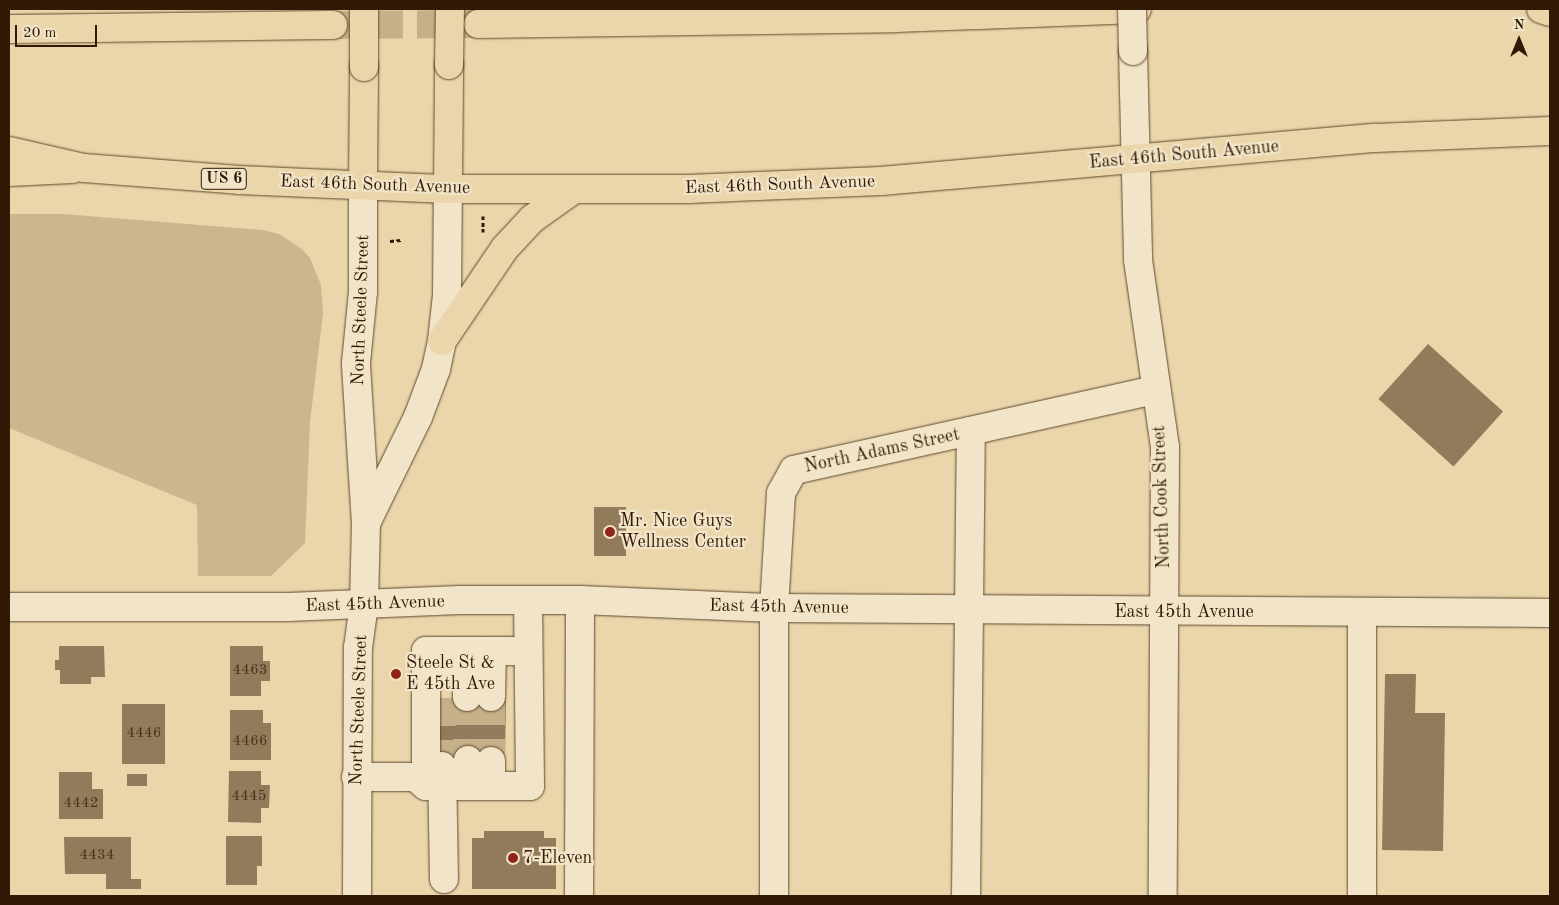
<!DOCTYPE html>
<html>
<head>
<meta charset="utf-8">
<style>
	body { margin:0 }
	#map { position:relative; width:1559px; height:905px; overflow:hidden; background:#ead6aa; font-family:"Old Standard TT",serif }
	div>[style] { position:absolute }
	.green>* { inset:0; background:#cbb68e }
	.building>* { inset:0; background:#917b5b; transform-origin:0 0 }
	.minor-tunnel>* { height:28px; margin-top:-14px; transform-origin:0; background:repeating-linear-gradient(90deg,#c5b089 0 28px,transparent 0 42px) }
	.highway-tunnel>* { height:28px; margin-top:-14px; transform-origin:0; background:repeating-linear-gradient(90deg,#c5b089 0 28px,transparent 0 42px) }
	.path>* { height:3px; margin-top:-1.5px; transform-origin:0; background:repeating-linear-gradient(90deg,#311906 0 4px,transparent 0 6.5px) }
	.roads { filter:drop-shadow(0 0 1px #5f482f) drop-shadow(0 0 1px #5f482f) }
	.minor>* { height:28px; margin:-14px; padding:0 14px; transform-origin:14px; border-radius:14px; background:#f1e4c8 }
	.major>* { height:28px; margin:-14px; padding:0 14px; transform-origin:14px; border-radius:14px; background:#ead6aa }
	.highway>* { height:28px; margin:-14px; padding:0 14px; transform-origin:14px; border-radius:14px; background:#ead6aa }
	.bridges { filter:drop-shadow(0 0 1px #5f482f) drop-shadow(0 0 1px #5f482f) }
	.minor-bridge>* { height:28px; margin:-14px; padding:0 14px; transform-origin:14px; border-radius:14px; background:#f1e4c8 }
	.major-bridge>* { height:28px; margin:-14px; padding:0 14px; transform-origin:14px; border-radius:14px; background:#ead6aa }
	.highway-bridge>* { height:28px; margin:-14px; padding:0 14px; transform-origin:14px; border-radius:14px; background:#ead6aa }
	.dots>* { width:14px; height:14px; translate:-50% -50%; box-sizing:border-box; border:2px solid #f1e4c8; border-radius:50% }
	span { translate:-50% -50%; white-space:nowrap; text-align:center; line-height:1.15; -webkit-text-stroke:4.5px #f1e4c8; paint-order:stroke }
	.number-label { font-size:15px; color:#49321b }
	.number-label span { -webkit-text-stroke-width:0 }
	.shield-label span { padding:1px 4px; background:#f1e4c8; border:1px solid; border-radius:4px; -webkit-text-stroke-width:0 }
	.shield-label { font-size:16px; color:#311906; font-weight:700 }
	.street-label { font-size:18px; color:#311906 }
	.poi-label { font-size:18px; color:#311906 }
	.left { translate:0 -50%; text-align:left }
	.frame { position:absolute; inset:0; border:10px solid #311906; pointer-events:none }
	.north { position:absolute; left:1494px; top:15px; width:50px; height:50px; -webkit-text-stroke:4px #f1e4c8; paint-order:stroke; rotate:0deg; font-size:14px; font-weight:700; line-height:20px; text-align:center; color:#311906 }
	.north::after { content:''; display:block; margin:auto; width:18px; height:22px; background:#311906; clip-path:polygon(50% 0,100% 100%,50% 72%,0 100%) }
	.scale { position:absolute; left:15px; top:25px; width:82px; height:22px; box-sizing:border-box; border:2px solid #311906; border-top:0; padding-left:6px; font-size:15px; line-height:18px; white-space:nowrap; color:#311906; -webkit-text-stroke:4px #f1e4c8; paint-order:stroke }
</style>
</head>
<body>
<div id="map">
	<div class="green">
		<i style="clip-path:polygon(9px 214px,63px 214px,263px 230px,279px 234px,302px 249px,310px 258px,321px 285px,323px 313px,310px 422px,305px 543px,271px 576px,198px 576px,197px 505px,9px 428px)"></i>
	</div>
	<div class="building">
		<i style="left:1428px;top:344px;width:101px;height:74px;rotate:42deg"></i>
		<i style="left:594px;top:507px;width:32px;height:49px"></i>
		<i style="clip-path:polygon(59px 646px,104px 646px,105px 677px,91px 677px,91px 684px,60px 684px,60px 670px,55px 670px,55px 660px,59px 660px)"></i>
		<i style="clip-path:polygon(230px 646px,263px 646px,263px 661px,270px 661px,270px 681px,261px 681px,261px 696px,230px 696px)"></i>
		<i style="clip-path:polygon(1385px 674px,1416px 674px,1415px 713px,1445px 713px,1443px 851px,1382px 850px)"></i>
		<i style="left:437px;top:700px;width:69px;height:61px;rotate:1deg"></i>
		<i style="left:122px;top:704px;width:43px;height:60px"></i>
		<i style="clip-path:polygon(230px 710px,263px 710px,263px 723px,271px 723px,271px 760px,230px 760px)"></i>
		<i style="clip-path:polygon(229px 771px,261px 771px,261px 785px,270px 785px,269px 808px,261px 808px,261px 823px,228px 822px)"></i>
		<i style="clip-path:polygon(59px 772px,92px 772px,92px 789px,103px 789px,103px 819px,59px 819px)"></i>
		<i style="left:127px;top:774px;width:20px;height:12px"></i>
		<i style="clip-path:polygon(484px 831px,544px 831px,544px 838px,556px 838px,556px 889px,472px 889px,472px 838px,484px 838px)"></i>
		<i style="clip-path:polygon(226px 836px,262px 836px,262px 866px,257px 866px,257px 885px,226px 885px)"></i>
		<i style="clip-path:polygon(64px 837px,131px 837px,131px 879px,141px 879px,141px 889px,106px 889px,106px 874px,65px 874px)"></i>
	</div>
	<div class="minor-tunnel">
		<i style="left:467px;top:697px;width:63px;rotate:89.1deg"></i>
		<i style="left:491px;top:697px;width:64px;rotate:90deg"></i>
		<i style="left:441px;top:698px;width:62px;rotate:89.1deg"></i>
	</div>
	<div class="highway-tunnel">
		<i style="left:333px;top:25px;width:141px;rotate:-0.4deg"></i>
	</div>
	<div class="path">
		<i style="left:483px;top:216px;width:16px;rotate:90deg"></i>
		<i style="left:390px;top:241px;width:11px;rotate:-5deg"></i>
	</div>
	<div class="roads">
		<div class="minor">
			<i style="left:1133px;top:51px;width:209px;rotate:88.6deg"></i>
			<i style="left:1138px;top:260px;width:189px;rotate:81.8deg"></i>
			<i style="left:1165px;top:447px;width:449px;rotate:90.3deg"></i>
			<i style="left:367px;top:521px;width:116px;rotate:-63.9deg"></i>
			<i style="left:418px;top:417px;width:51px;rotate:-69.4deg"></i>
			<i style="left:436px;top:369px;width:29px;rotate:-78deg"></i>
			<i style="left:442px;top:341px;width:46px;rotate:-83.8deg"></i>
			<i style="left:447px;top:295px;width:106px;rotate:-89.5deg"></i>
			<i style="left:9px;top:607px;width:279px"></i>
			<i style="left:288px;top:607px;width:172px;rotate:-2.3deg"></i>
			<i style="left:460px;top:600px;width:120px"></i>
			<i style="left:580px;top:600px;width:194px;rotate:2.4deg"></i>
			<i style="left:774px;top:608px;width:776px;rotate:0.37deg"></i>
			<i style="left:467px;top:651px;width:46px;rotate:90deg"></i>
			<i style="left:441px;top:670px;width:19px;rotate:-90deg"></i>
			<i style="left:441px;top:651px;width:87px"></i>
			<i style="left:491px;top:697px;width:46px;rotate:-88.8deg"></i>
			<i style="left:468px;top:760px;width:26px;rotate:90deg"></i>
			<i style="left:491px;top:761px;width:24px;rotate:90deg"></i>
			<i style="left:442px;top:766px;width:113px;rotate:89deg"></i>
			<i style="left:356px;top:777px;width:59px"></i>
			<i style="left:415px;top:777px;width:14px;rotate:39deg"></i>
			<i style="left:426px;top:786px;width:104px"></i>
			<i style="left:530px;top:786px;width:186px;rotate:-90.6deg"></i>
			<i style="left:426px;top:786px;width:135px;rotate:-90deg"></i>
			<i style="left:426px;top:651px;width:15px"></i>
			<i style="left:357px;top:896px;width:248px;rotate:-89.8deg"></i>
			<i style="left:358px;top:648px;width:44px;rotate:-82.2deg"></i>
			<i style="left:364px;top:604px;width:80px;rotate:-88.6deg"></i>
			<i style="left:366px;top:524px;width:161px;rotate:-93.6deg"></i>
			<i style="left:356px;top:363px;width:71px;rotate:-84.4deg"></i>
			<i style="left:363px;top:292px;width:107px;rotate:-90deg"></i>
			<i style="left:579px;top:896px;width:296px;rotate:-89.8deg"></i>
			<i style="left:774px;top:896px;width:288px;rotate:-90deg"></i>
			<i style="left:774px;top:608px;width:115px;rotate:-86.5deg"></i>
			<i style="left:781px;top:493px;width:26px;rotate:-61deg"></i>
			<i style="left:794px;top:470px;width:371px;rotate:-12.5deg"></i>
			<i style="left:966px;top:896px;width:465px;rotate:-89.4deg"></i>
			<i style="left:1362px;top:896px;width:284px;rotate:-90deg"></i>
		</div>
		<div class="major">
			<i style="left:9px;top:172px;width:63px;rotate:-2.7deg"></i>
			<i style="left:363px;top:185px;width:118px;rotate:-89.5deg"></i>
			<i style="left:448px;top:189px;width:240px"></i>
			<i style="left:688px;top:189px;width:193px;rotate:-2.4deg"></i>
			<i style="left:881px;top:181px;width:496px;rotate:-5deg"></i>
			<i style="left:1375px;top:138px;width:175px;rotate:-2.3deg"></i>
			<i style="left:442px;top:341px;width:112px;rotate:-55.9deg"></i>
			<i style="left:505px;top:248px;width:40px;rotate:-47deg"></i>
			<i style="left:532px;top:219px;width:50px;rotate:-35.3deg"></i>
		</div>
		<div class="highway">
			<i style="left:1541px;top:9px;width:9px;rotate:18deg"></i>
			<i style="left:478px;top:24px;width:417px;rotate:-0.8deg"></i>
			<i style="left:895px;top:18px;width:242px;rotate:-2.1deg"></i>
			<i style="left:9px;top:29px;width:324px;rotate:-0.7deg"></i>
			<i style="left:9px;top:151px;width:77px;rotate:12.8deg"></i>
			<i style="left:84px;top:168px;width:155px;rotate:4.4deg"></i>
			<i style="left:239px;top:180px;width:209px;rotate:2.5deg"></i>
			<i style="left:448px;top:189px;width:124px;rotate:-89.5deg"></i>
		</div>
	</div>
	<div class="bridges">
		<div class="minor-bridge">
			<i style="left:1132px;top:9px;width:42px;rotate:88.6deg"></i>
		</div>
		<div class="major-bridge">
			<i style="left:364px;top:67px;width:58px;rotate:-90deg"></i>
		</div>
		<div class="highway-bridge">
			<i style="left:449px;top:65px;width:56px;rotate:-89deg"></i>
		</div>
	</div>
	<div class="dots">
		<i style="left:610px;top:532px;background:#8f2418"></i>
		<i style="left:396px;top:674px;background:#8f2418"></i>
		<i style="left:513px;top:858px;background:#8f2418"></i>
	</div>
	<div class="number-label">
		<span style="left:250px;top:671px">4463</span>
		<span style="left:144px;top:734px">4446</span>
		<span style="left:250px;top:742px">4466</span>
		<span style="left:249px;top:797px">4445</span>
		<span style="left:81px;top:804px">4442</span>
		<span style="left:97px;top:856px">4434</span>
	</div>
	<div class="shield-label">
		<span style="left:224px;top:179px">US 6</span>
	</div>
	<div class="street-label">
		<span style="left:1184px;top:155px;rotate:-5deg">East 46th South Avenue</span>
		<span style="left:375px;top:185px;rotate:2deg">East 46th South Avenue</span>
		<span style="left:780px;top:185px;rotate:-2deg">East 46th South Avenue</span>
		<span style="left:361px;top:310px;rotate:-88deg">North Steele Street</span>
		<span style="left:882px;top:451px;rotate:-12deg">North Adams Street</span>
		<span style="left:1162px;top:497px;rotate:-92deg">North Cook Street</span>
		<span style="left:375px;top:604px;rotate:-2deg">East 45th Avenue</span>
		<span style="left:779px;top:607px;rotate:1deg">East 45th Avenue</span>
		<span style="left:1184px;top:612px">East 45th Avenue</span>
		<span style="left:359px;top:710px;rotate:-88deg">North Steele Street</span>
	</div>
	<div class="poi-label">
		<span class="left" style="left:620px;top:532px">Mr. Nice Guys<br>Wellness Center</span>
		<span class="left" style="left:406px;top:674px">Steele St &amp;<br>E 45th Ave</span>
		<span class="left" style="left:523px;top:858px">7-Eleven</span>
	</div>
	<div class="frame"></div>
	<div class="north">N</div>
	<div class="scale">20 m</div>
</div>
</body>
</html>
